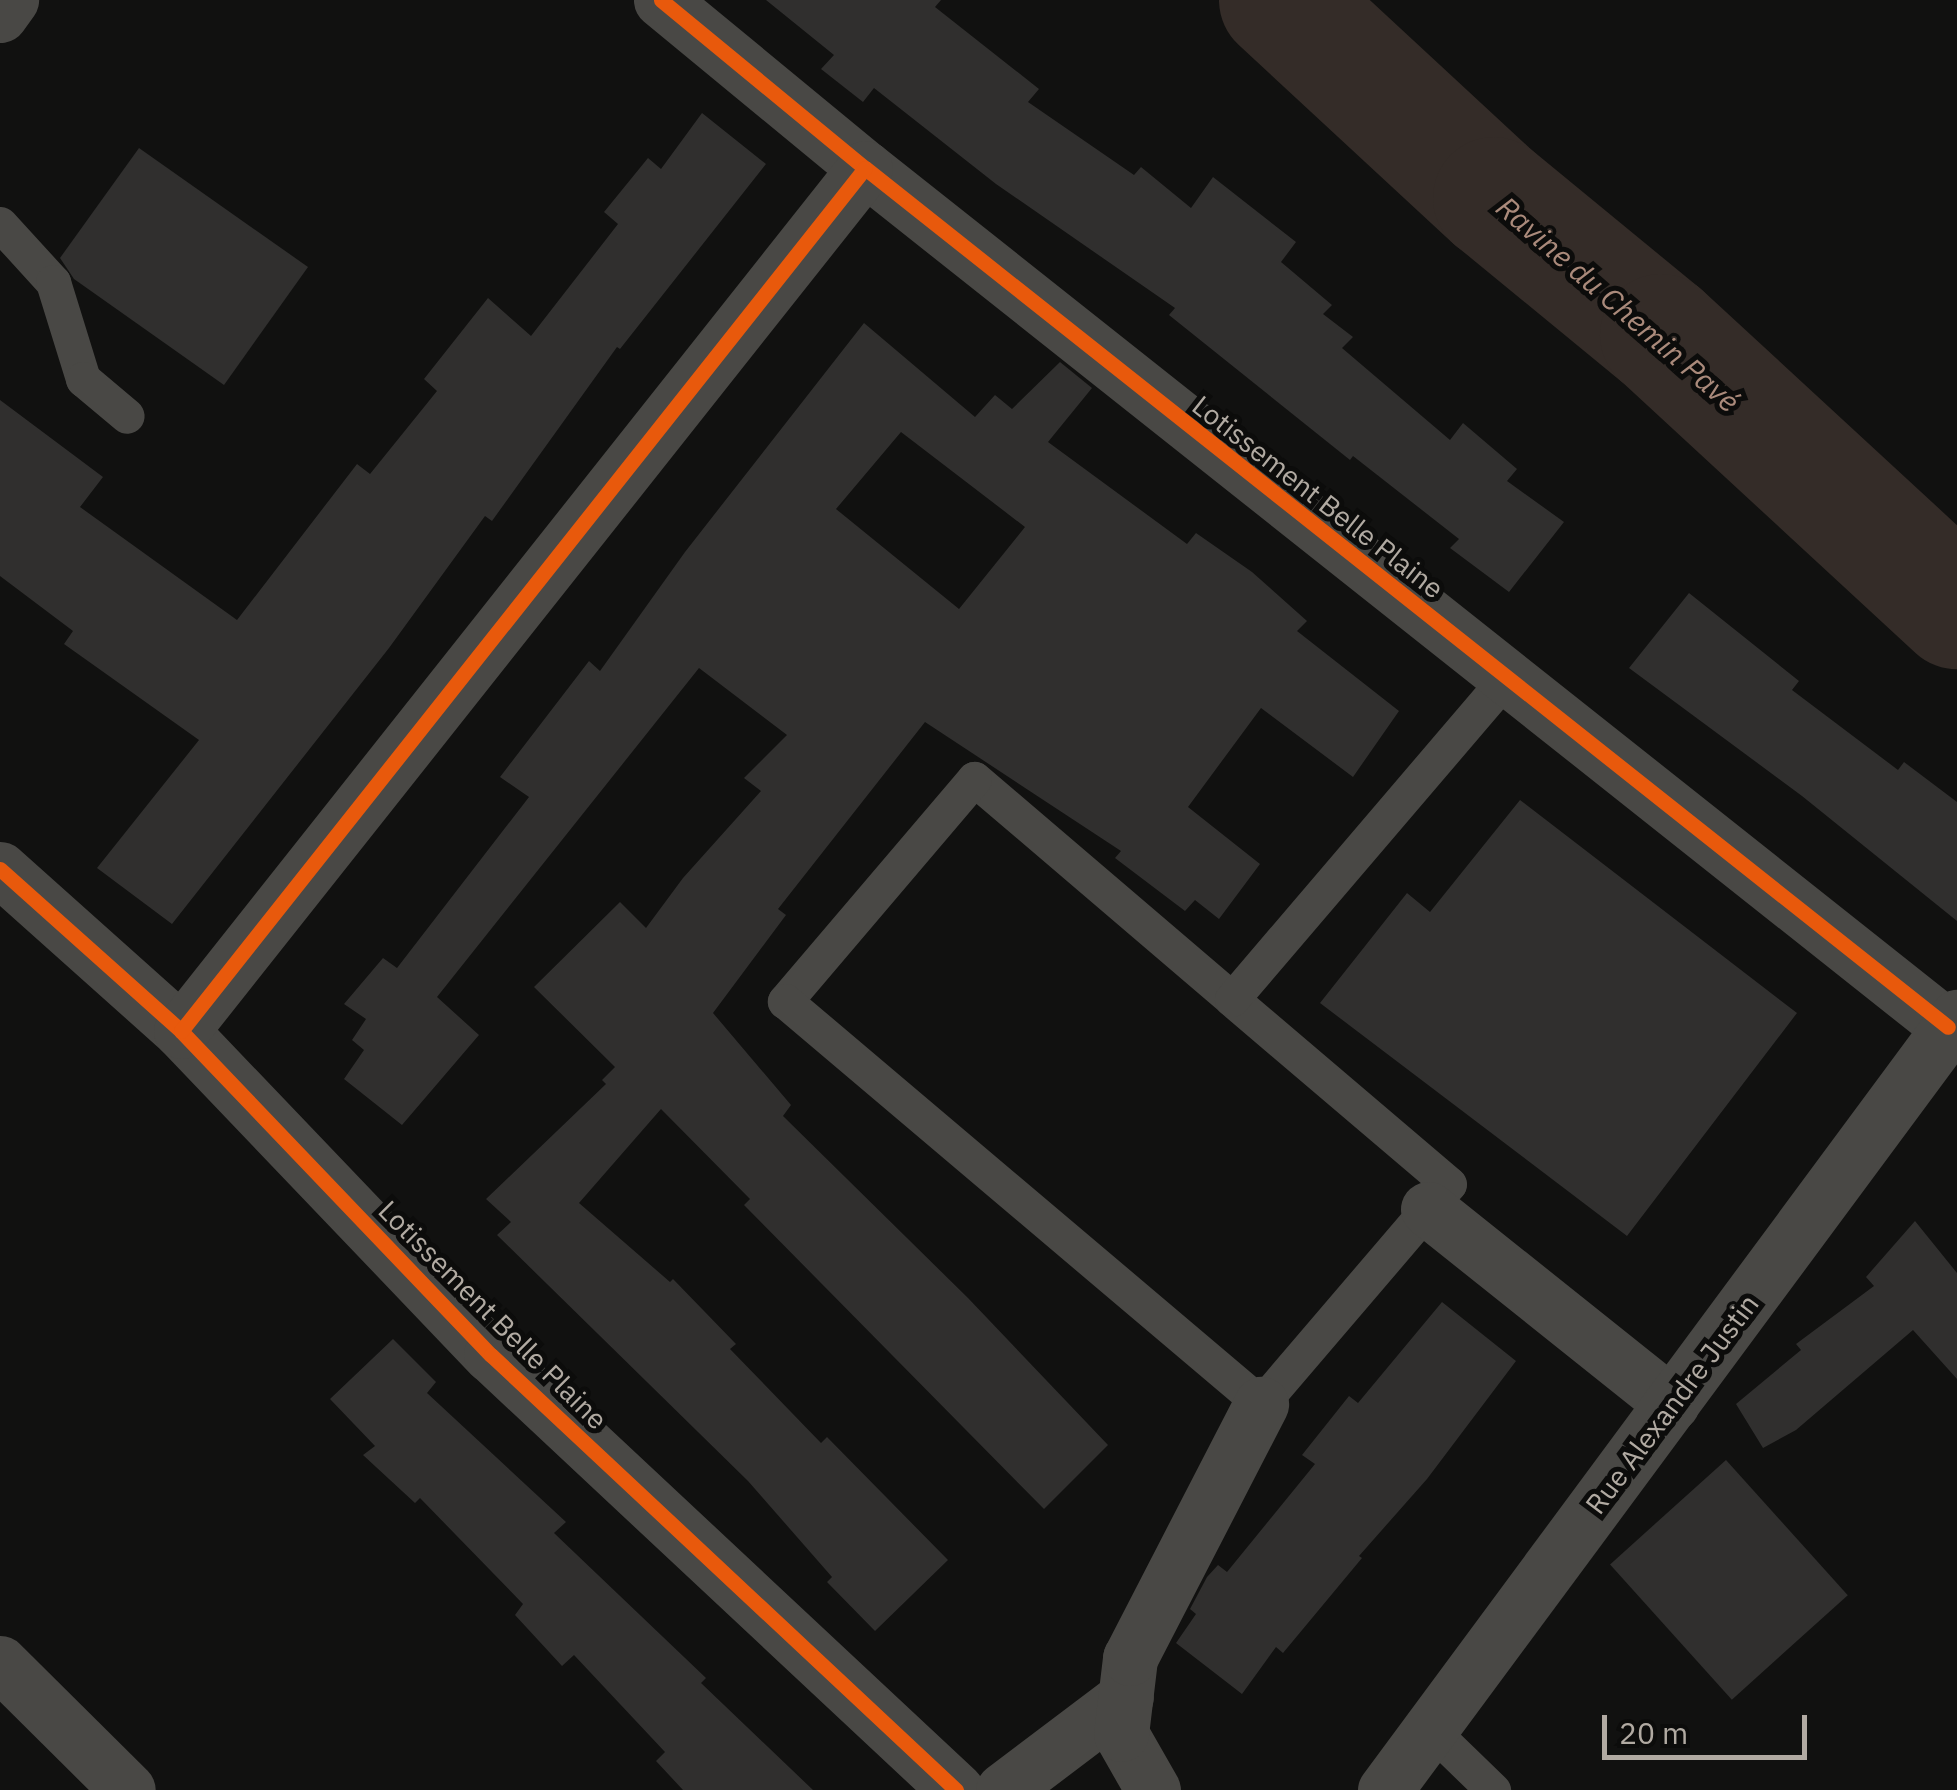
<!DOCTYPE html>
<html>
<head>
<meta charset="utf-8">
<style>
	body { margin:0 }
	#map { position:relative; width:1957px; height:1790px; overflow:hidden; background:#111110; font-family:"IBM Plex Sans",sans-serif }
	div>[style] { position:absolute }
	.river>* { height:122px; margin:-61px; padding:0 61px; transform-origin:61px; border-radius:61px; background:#342c28 }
	.building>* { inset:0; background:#302f2e; transform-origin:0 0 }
	.service>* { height:35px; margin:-17.5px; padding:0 17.5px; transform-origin:17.5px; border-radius:17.5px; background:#494845 }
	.minor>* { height:55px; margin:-27.5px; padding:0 27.5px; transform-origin:27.5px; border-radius:27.5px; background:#494845 }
	.cycleway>* { height:15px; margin:-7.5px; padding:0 7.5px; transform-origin:7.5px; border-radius:7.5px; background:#e8590c }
	span { translate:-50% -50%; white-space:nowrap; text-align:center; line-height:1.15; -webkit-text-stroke:10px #0c0c0b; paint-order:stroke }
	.street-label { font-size:28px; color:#b1aaa2 }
	.water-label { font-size:30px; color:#aa8a7b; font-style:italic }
	.scale { position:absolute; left:1602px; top:1715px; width:205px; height:45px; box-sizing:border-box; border:5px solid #b1aaa2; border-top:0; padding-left:12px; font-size:30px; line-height:35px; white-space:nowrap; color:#b1aaa2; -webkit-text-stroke:8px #0c0c0b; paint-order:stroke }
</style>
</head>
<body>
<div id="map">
	<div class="river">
		<i style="left:1280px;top:0;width:292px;rotate:42.8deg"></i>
		<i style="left:1494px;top:198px;width:216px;rotate:39.4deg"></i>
		<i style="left:1661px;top:335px;width:403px;rotate:42.7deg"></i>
	</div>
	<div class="building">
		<i style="clip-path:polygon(766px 0,941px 0,935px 7px,1039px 89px,1028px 102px,1134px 175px,1141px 167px,1191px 208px,1213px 177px,1296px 242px,1281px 262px,1332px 305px,1323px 314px,1353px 337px,1342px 348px,1450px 440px,1463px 423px,1517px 469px,1507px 481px,1564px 522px,1509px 592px,1450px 548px,1459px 539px,1353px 456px,1350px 460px,1169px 315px,1175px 308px,996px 184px,874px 88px,863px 102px,821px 69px,834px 55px)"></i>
		<i style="clip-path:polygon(702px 113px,766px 164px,620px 349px,617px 347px,492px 521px,485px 516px,389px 648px,172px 924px,97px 868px,199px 740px,64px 644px,73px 631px,0 576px,0 400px,103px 477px,80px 507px,237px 620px,357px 464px,370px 474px,437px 391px,424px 379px,488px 298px,531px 336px,618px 224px,604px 212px,648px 158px,661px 169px)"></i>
		<i style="clip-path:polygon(139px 148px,308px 267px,224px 385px,74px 279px,60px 258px)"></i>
		<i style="clip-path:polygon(evenodd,864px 323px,975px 417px,995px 395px,1012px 409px,1060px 362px,1092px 388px,1048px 442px,1187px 544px,1196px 533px,1252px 572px,1307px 621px,1297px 631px,1399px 711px,1353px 777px,1261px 708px,1188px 807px,1260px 864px,1219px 919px,1195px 900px,1185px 911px,1115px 858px,1121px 851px,925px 722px,778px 909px,786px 915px,713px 1013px,791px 1105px,783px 1116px,968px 1298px,1108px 1445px,1044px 1509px,744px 1205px,750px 1199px,661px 1109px,579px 1203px,670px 1282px,673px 1279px,736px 1344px,730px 1349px,821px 1443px,827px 1437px,948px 1560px,875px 1631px,827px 1582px,832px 1577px,748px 1481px,497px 1235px,511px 1222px,486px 1199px,606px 1084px,602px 1080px,615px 1067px,534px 987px,620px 902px,646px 928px,683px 878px,761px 791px,744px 778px,787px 735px,699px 668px,437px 997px,479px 1035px,402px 1125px,344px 1079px,364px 1050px,352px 1040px,366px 1019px,344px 1004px,383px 958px,397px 968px,529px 797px,500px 777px,589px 661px,600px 671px,685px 552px,864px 323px,901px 432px,1025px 527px,959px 609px,836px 509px,901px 432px)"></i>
		<i style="clip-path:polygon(1689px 593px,1799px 681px,1792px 690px,1898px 770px,1904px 762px,1957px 802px,1957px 921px,1802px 796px,1629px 668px)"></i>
		<i style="clip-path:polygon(1520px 800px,1797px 1013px,1627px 1236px,1320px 1003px,1407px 893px,1430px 912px)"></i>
		<i style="clip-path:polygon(1915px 1221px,1957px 1273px,1957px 1379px,1913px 1330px,1796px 1430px,1763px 1448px,1736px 1404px,1801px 1350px,1796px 1344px,1874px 1286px,1866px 1277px)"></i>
		<i style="clip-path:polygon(1442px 1302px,1516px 1361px,1427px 1479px,1359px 1556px,1362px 1558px,1283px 1653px,1276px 1647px,1242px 1694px,1176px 1643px,1196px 1614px,1190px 1609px,1207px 1577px,1218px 1565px,1227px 1572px,1315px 1464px,1302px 1455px,1349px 1396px,1358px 1403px)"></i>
		<i style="clip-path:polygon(393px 1339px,436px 1382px,427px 1393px,566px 1522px,554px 1533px,706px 1678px,701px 1683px,813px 1790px,683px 1790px,656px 1761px,665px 1752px,574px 1655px,562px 1666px,515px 1615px,523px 1604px,420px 1498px,415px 1503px,363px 1455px,375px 1446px,330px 1399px)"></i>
		<i style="left:1726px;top:1460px;width:182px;height:156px;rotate:48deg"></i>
	</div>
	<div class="service">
		<i style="left:0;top:224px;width:79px;rotate:47.6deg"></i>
		<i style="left:53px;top:282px;width:102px;rotate:72.8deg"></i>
		<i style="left:83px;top:379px;width:57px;rotate:40.1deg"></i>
		<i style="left:1232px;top:999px;width:339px;rotate:-139.5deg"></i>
		<i style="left:974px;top:779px;width:292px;rotate:130.4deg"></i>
		<i style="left:785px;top:1001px;width:624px;rotate:40.25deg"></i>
		<i style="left:1261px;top:1404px;width:289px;rotate:-49.5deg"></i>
		<i style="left:1449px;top:1184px;width:285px;rotate:-139.6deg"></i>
		<i style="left:1232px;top:999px;width:422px;rotate:-49.5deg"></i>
		<i style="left:1430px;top:1729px;width:88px;rotate:44.1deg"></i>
	</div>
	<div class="minor">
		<i style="left:661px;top:0;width:264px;rotate:39.5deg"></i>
		<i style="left:865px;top:168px;width:1382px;rotate:38.42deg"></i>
		<i style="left:0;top:15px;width:19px;rotate:-54deg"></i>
		<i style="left:0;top:869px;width:243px;rotate:41.8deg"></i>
		<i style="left:181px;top:1031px;width:448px;rotate:46.3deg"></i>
		<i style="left:491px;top:1355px;width:637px;rotate:43.09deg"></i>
		<i style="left:181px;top:1031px;width:1101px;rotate:-51.6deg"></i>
		<i style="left:1428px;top:1209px;width:312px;rotate:38.6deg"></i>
		<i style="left:0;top:1663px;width:180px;rotate:44.8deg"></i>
		<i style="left:1003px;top:1790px;width:154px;rotate:-37.1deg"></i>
		<i style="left:1153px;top:1790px;width:64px;rotate:-119.7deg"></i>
		<i style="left:1121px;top:1734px;width:77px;rotate:-83.2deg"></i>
		<i style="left:1130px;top:1658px;width:286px;rotate:-62.7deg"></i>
		<i style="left:1385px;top:1790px;width:962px;rotate:-53.5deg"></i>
	</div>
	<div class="cycleway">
		<i style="left:661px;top:0;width:264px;rotate:39.5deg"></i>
		<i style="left:865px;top:168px;width:1382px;rotate:38.42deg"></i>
		<i style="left:0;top:869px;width:243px;rotate:41.8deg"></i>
		<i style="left:181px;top:1031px;width:448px;rotate:46.3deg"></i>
		<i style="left:491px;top:1355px;width:637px;rotate:43.09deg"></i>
		<i style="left:181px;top:1031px;width:1101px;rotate:-51.6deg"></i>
	</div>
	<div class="street-label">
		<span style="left:1318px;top:497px;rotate:38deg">Lotissement Belle Plaine</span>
		<span style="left:493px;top:1315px;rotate:45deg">Lotissement Belle Plaine</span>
		<span style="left:1672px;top:1404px;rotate:-53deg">Rue Alexandre Justin</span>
	</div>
	<div class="water-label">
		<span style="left:1618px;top:304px;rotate:41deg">Ravine du Chemin Pavé</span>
	</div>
	<div class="scale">20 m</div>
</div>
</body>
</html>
